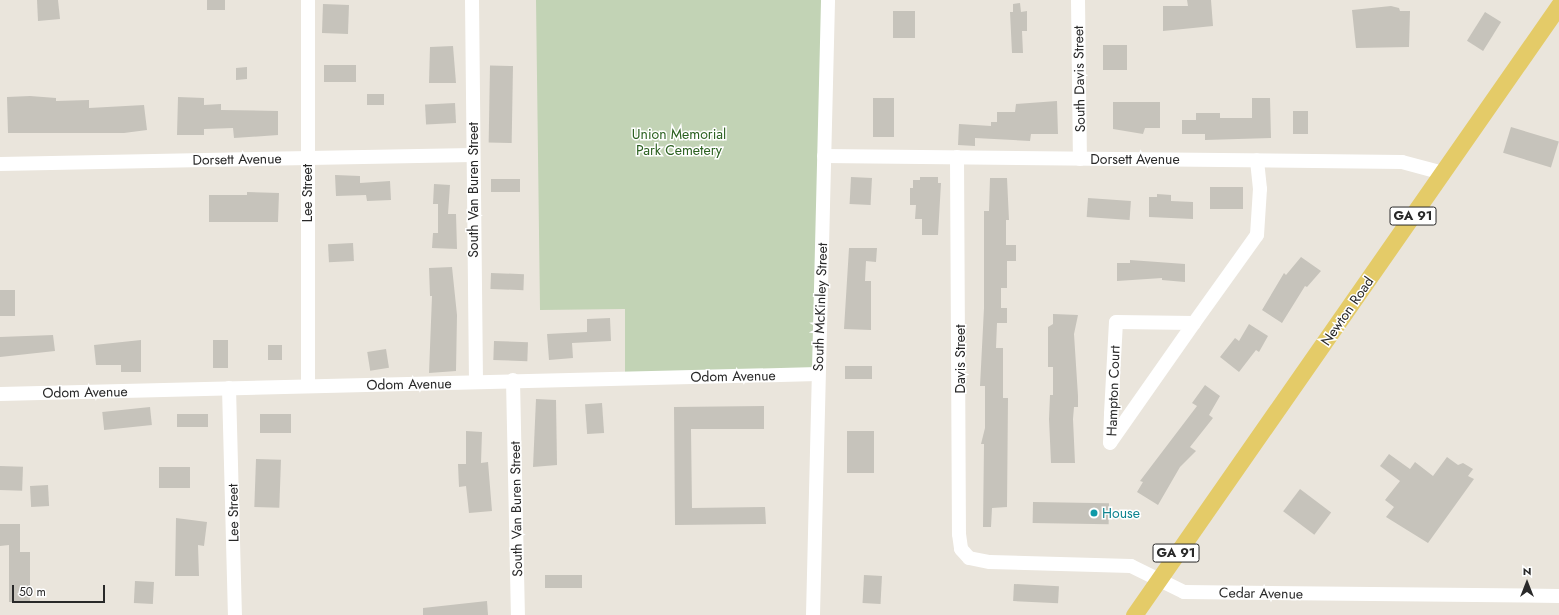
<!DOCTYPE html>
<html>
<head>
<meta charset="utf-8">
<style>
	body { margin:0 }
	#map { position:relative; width:1559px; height:615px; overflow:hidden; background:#eae5dc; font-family:Jost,sans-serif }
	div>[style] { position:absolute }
	.cemetery>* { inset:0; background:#c2d3b5 }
	.building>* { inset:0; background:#c6c3bb; transform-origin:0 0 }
	.minor>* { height:14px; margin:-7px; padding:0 7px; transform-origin:7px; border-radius:7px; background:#fff }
	.major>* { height:17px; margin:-8.5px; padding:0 8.5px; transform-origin:8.5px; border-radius:8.5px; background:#e4cb68 }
	.dots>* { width:11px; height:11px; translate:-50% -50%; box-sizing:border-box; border:2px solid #fff; border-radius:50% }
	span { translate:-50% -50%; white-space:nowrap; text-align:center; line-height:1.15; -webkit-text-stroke:3px #fff; paint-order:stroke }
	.shield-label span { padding:1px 3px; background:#fff; border:1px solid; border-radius:3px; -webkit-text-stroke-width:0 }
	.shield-label { font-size:13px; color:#292929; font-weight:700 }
	.street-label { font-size:14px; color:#292929 }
	.park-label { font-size:14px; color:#2b6020 }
	.culture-label { font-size:14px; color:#0d838f }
	.left { translate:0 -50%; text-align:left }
	.north { position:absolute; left:1507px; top:563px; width:40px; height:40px; -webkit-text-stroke:3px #fff; paint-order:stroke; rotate:0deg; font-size:11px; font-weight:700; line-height:16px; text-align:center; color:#292929 }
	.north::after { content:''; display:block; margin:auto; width:14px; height:18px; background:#292929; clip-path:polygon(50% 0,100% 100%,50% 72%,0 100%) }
	.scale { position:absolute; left:12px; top:585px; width:93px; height:18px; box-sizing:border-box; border:2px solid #292929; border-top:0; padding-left:5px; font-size:12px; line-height:14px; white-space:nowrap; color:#292929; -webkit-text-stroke:3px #fff; paint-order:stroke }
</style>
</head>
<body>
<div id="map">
	<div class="cemetery">
		<i style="clip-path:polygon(536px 0,824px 0,815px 370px,625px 374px,625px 309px,540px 310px)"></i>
	</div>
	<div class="building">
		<i style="clip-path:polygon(37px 0,58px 0,60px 19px,38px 21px)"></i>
		<i style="left:207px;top:0;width:18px;height:10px"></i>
		<i style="clip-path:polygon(1187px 0,1211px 0,1213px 26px,1163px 31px,1163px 6px,1188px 6px)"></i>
		<i style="clip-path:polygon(1020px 3px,1021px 12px,1027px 11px,1027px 31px,1022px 31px,1023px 53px,1012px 53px,1010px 12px,1013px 12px,1013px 4px)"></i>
		<i style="left:323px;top:4px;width:26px;height:29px;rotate:2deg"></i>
		<i style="clip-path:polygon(1391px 6px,1399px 8px,1400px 11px,1410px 11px,1409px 47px,1356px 48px,1352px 10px)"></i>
		<i style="left:893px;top:11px;width:22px;height:27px"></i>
		<i style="left:1485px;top:12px;width:19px;height:34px;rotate:32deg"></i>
		<i style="left:1103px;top:45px;width:24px;height:25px"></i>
		<i style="clip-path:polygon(453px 46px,456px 83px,429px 83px,430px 47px)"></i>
		<i style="left:356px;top:65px;width:17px;height:32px;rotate:90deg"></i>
		<i style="left:513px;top:66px;width:77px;height:23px;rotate:91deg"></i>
		<i style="clip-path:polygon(247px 67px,247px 79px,236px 80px,236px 68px)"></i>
		<i style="left:367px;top:94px;width:17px;height:11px"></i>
		<i style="clip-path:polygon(30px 96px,56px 98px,56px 101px,89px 100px,89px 108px,144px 105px,147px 130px,124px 133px,8px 133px,7px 97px)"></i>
		<i style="clip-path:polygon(178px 97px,204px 98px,204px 105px,221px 104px,221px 110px,278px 111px,278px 135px,234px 138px,233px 128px,204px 129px,204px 135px,177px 135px)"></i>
		<i style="left:873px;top:98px;width:21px;height:39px"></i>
		<i style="clip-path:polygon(1252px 98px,1270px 98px,1271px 138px,1205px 140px,1205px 134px,1182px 134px,1182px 120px,1196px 120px,1196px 113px,1220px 113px,1220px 118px,1252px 118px)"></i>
		<i style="clip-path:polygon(1057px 101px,1058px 134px,1031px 134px,1030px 141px,975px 138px,975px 146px,958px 145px,959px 124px,991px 126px,991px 122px,997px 122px,997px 112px,1015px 112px,1016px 104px)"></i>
		<i style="clip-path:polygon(1113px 102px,1160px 102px,1160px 128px,1145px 128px,1143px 134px,1113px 129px)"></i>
		<i style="left:455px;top:103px;width:20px;height:30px;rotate:87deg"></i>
		<i style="left:1293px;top:111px;width:15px;height:23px"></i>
		<i style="left:1511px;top:127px;width:50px;height:27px;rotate:17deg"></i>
		<i style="clip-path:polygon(335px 175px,360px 176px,360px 183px,390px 181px,391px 200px,367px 201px,366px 195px,336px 196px)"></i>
		<i style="left:851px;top:177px;width:21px;height:27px;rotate:3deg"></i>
		<i style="clip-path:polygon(920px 177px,938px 177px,938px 183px,941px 183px,938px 235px,922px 235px,922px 219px,915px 219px,916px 205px,910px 205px,910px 188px,913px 188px,913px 180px,920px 180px)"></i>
		<i style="clip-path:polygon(990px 178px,1007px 178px,1009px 220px,1006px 220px,1006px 245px,1016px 245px,1016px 261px,1007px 261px,1007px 288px,1001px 288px,1001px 308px,1007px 308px,1007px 323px,997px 323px,996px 348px,1003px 348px,1003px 398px,1008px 398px,1007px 507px,992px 508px,991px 527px,983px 527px,984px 444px,981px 444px,985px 428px,985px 386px,980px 386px,984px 308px,984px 211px,989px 211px)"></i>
		<i style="left:491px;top:179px;width:29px;height:13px"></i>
		<i style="clip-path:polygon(434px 184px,450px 185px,448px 214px,456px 214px,457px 249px,432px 248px,433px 233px,438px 233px,438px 204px,433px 204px)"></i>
		<i style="left:1210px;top:187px;width:33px;height:22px"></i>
		<i style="clip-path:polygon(247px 192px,279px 193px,278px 222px,209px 222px,209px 195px,247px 195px)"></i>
		<i style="clip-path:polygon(1157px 194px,1171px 195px,1171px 201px,1193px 202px,1193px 219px,1149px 217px,1149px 197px,1157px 197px)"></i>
		<i style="left:1088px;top:198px;width:43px;height:19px;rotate:4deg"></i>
		<i style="left:353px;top:243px;width:18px;height:25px;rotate:87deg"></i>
		<i style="clip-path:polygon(849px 248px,877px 248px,876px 262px,866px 261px,865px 281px,871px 281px,871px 330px,844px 329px)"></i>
		<i style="clip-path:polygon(1301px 257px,1321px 271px,1307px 287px,1305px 286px,1282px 323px,1262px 310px,1284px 273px,1286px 275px)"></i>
		<i style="clip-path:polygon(1130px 260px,1185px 264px,1185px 282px,1162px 280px,1162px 278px,1117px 281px,1117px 263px,1130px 263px)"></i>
		<i style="clip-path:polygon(452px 267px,457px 315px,456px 371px,429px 373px,432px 296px,430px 296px,429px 268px)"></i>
		<i style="left:491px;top:273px;width:33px;height:16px;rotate:2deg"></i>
		<i style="left:0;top:290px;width:15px;height:26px"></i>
		<i style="clip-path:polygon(1053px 314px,1078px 315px,1074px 334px,1078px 396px,1078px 407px,1074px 407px,1073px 419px,1075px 463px,1051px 463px,1049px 419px,1050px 395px,1053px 395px,1053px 367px,1048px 367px,1048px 327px,1053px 324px)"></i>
		<i style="clip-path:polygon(610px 318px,611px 341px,572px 343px,573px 358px,549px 360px,547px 334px,587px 332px,587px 319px)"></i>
		<i style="clip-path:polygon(1249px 324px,1268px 336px,1259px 352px,1256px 350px,1239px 372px,1220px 357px,1235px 338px,1239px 341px)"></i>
		<i style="clip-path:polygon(53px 335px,55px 351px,0 357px,0 337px)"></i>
		<i style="clip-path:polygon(141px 340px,141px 372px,121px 372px,121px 365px,96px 365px,94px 345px)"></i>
		<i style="left:213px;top:340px;width:15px;height:28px"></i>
		<i style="left:494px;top:341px;width:34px;height:19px;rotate:2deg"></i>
		<i style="left:268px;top:345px;width:14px;height:15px"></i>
		<i style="left:386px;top:349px;width:19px;height:19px;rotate:81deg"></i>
		<i style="left:845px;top:366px;width:27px;height:13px"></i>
		<i style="clip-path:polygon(1205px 385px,1220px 396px,1209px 415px,1213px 418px,1190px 447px,1196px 451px,1180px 467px,1158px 505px,1137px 492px,1143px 482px,1140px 481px,1197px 406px,1192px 403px)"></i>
		<i style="clip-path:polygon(536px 399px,556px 400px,557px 465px,533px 467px)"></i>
		<i style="left:602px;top:403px;width:30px;height:17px;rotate:86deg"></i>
		<i style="clip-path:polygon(764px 406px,764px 429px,691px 429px,692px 508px,765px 507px,766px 524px,675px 525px,674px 407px)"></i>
		<i style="left:150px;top:407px;width:18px;height:48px;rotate:84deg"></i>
		<i style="left:208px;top:414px;width:13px;height:31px;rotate:90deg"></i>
		<i style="left:260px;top:414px;width:31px;height:19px"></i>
		<i style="clip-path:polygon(466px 431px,482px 432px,481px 463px,488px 462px,492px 511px,469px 513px,466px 486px,459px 487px,458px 464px,466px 464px)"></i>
		<i style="left:847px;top:431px;width:27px;height:42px"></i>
		<i style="clip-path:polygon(1389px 454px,1410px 469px,1415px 462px,1433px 476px,1447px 457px,1458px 465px,1463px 463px,1473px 469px,1468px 476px,1474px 479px,1428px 543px,1386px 517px,1394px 507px,1385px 500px,1400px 481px,1380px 466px)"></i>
		<i style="left:256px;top:459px;width:25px;height:48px;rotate:2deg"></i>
		<i style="left:0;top:466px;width:23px;height:24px;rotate:2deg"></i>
		<i style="left:190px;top:467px;width:21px;height:31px;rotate:90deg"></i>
		<i style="left:48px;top:485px;width:21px;height:18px;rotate:87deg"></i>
		<i style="left:1300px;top:489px;width:39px;height:28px;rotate:37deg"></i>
		<i style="left:1033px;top:502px;width:76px;height:21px;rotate:1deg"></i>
		<i style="clip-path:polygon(176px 518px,207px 522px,204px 546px,198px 545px,199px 576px,175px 576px)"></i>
		<i style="clip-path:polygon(0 524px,20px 524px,20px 552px,30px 552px,30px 602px,9px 602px,9px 545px,0 546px)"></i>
		<i style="left:582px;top:575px;width:13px;height:37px;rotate:90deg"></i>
		<i style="left:864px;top:575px;width:18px;height:28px;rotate:3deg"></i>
		<i style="left:135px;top:581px;width:19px;height:22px;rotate:3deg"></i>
		<i style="left:1014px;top:584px;width:45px;height:17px;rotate:3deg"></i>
		<i style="clip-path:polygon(487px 601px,488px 615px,423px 615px,423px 608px)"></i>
	</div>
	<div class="minor">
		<i style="left:308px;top:0;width:386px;rotate:90deg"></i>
		<i style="left:472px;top:0;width:381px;rotate:89.4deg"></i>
		<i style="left:1078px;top:0;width:159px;rotate:89.3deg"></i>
		<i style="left:824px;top:156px;width:578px;rotate:0.59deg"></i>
		<i style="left:1402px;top:162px;width:42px;rotate:15deg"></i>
		<i style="left:957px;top:157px;width:377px;rotate:89.7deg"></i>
		<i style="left:959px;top:534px;width:15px;rotate:82deg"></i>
		<i style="left:961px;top:549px;width:12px;rotate:48deg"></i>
		<i style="left:969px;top:558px;width:21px;rotate:11deg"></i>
		<i style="left:990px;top:562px;width:141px;rotate:1.6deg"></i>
		<i style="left:1131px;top:566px;width:59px;rotate:26.1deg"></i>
		<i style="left:1184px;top:592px;width:375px;rotate:0.6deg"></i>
		<i style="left:0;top:164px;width:473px;rotate:-1.1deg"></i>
		<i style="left:1116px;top:322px;width:78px;rotate:0.7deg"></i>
		<i style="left:1194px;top:323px;width:146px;rotate:125deg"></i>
		<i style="left:1110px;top:443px;width:29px;rotate:-88deg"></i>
		<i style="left:1111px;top:414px;width:92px;rotate:-86.9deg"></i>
		<i style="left:1194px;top:323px;width:108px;rotate:-54.4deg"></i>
		<i style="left:1257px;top:235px;width:46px;rotate:-86.3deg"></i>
		<i style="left:1260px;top:189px;width:29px;rotate:-96deg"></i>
		<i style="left:513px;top:380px;width:235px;rotate:88.8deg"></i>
		<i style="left:229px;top:388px;width:227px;rotate:88.5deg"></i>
		<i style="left:0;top:394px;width:818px;rotate:-1.4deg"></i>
		<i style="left:813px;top:615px;width:615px;rotate:-88.6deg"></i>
	</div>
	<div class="major">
		<i style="left:1134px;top:615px;width:743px;rotate:-55.13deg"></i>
	</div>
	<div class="dots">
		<i style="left:1094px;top:513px;background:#0f9aa8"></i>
	</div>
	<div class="shield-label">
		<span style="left:1413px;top:216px">GA 91</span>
		<span style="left:1176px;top:553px">GA 91</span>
	</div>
	<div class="street-label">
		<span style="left:1079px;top:79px;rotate:-91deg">South Davis Street</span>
		<span style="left:237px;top:159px;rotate:-1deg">Dorsett Avenue</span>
		<span style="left:1135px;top:159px">Dorsett Avenue</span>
		<span style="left:473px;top:190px;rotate:-90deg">South Van Buren Street</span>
		<span style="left:307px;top:193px;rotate:-90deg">Lee Street</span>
		<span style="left:820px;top:307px;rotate:-88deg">South McKinley Street</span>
		<span style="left:1347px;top:311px;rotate:-55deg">Newton Road</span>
		<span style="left:960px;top:359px;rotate:-90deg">Davis Street</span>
		<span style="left:733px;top:376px;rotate:-1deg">Odom Avenue</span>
		<span style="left:409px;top:384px;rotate:-1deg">Odom Avenue</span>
		<span style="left:1113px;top:391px;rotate:-88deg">Hampton Court</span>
		<span style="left:85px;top:392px;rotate:-1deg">Odom Avenue</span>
		<span style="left:516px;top:509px;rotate:-91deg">South Van Buren Street</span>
		<span style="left:233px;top:513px;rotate:-91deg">Lee Street</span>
		<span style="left:1261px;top:593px;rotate:1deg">Cedar Avenue</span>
	</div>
	<div class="park-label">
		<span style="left:679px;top:142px">Union Memorial<br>Park Cemetery</span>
	</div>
	<div class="culture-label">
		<span class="left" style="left:1102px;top:513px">House</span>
	</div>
	<div class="north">N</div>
	<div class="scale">50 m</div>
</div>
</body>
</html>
